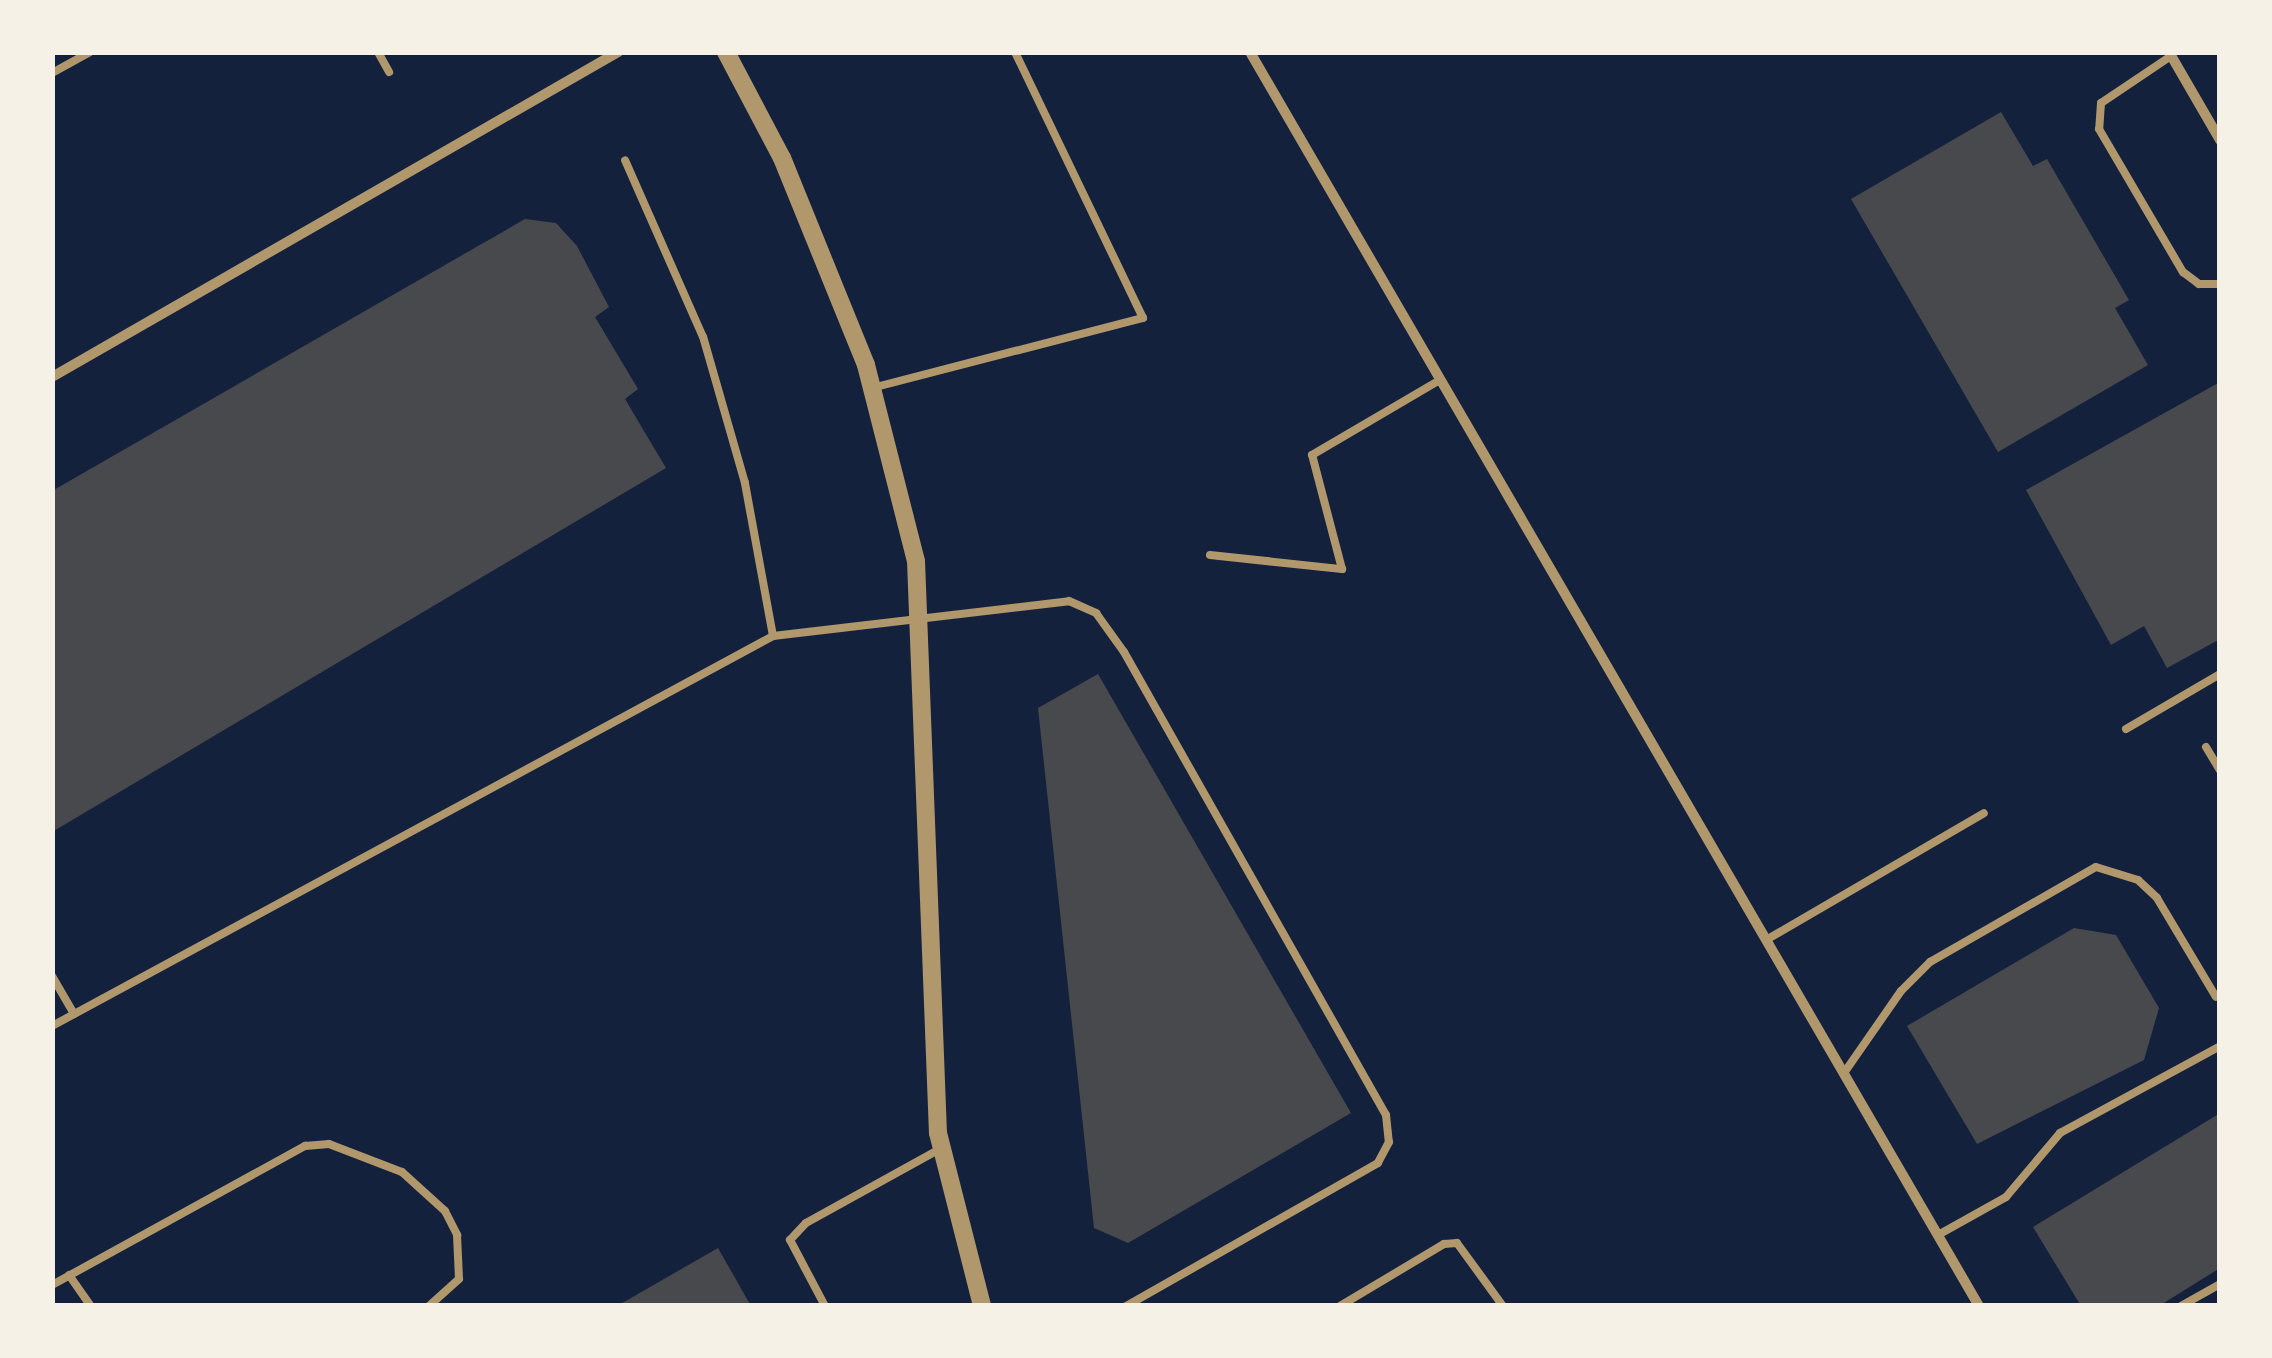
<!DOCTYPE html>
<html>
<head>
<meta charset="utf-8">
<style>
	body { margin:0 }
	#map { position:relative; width:2272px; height:1358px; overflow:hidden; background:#14213d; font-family:"Public Sans",sans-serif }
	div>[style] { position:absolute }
	.building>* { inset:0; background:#48494c }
	.service>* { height:8px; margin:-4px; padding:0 4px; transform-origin:4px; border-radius:4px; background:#b1986c }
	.minor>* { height:10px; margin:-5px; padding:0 5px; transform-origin:5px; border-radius:5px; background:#b1986c }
	.tertiary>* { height:18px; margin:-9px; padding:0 9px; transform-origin:9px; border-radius:9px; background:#b1986c }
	span { translate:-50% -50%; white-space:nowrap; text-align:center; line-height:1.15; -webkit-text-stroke:9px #f6f1e7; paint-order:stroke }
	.frame { position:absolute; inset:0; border:55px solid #f6f1e7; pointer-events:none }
</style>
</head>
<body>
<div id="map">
	<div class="building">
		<i style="clip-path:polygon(2001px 112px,2033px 166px,2047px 159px,2129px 300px,2115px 308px,2148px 365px,1998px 452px,1851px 199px)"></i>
		<i style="clip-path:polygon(525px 219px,556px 223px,577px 246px,609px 307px,595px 317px,638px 389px,625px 399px,666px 468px,52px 832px,52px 491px)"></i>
		<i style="clip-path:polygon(2220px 382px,2220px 639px,2167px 668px,2144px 626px,2111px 645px,2026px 490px)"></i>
		<i style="clip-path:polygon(1098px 674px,1351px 1113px,1128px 1243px,1094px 1228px,1038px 708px)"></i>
		<i style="clip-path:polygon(2074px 928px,2116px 935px,2159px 1008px,2144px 1060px,1977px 1144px,1907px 1026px)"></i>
		<i style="clip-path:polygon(2217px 1115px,2220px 1268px,2159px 1306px,2081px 1306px,2033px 1227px)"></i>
		<i style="clip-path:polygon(718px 1248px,751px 1306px,617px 1306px)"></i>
	</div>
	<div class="service">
		<i style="left:378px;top:52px;width:23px;rotate:61deg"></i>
		<i style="left:2171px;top:56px;width:84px;rotate:146.1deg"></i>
		<i style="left:2101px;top:103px;width:26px;rotate:94deg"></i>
		<i style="left:2099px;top:129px;width:166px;rotate:59.6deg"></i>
		<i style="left:2183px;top:272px;width:20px;rotate:37deg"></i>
		<i style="left:2199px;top:284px;width:21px"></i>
		<i style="left:52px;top:73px;width:43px;rotate:-28.9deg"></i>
		<i style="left:872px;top:388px;width:280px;rotate:-14.5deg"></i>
		<i style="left:1143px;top:318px;width:295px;rotate:-115.7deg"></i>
		<i style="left:1210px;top:555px;width:133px;rotate:6.1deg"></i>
		<i style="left:1342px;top:569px;width:118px;rotate:-104.7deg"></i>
		<i style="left:1312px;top:455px;width:148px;rotate:-30.4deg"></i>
		<i style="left:773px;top:636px;width:298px;rotate:-6.7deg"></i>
		<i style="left:1069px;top:601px;width:30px;rotate:24deg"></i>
		<i style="left:1096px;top:613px;width:48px;rotate:54.3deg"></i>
		<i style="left:1124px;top:652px;width:532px;rotate:60.5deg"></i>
		<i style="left:1386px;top:1115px;width:27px;rotate:84deg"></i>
		<i style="left:1389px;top:1142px;width:24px;rotate:118deg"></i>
		<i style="left:1378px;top:1163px;width:290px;rotate:150.4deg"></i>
		<i style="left:2126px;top:729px;width:109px;rotate:-30.3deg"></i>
		<i style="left:2206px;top:747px;width:27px;rotate:59deg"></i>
		<i style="left:1766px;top:940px;width:252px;rotate:-30.2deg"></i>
		<i style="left:52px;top:976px;width:44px;rotate:59.9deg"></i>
		<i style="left:52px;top:1026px;width:820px;rotate:-28.41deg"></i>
		<i style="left:773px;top:636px;width:156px;rotate:-100.4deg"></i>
		<i style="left:745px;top:483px;width:152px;rotate:-106deg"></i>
		<i style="left:703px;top:337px;width:193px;rotate:-113.8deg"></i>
		<i style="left:1844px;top:1073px;width:100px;rotate:-55.2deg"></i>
		<i style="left:1901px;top:991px;width:41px;rotate:-45deg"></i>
		<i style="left:1930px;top:962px;width:191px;rotate:-29.8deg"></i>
		<i style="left:2096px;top:867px;width:44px;rotate:17.2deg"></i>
		<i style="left:2138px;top:880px;width:26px;rotate:43deg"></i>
		<i style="left:2157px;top:898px;width:115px;rotate:59.2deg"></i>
		<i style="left:1938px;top:1235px;width:78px;rotate:-29.2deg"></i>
		<i style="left:2006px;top:1197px;width:84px;rotate:-49.8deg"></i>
		<i style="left:2060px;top:1133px;width:182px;rotate:-28.5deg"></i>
		<i style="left:69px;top:1275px;width:38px;rotate:55deg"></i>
		<i style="left:52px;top:1285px;width:289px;rotate:-28.8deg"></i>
		<i style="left:305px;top:1146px;width:24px;rotate:-5deg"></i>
		<i style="left:329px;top:1144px;width:78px;rotate:21deg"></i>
		<i style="left:402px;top:1172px;width:58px;rotate:42.2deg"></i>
		<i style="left:445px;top:1211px;width:27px;rotate:63deg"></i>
		<i style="left:457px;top:1235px;width:44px;rotate:87.4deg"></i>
		<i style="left:459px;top:1279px;width:40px;rotate:138deg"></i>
		<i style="left:825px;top:1306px;width:75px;rotate:-117.9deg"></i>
		<i style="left:790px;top:1240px;width:23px;rotate:-47deg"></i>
		<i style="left:806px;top:1223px;width:155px;rotate:-28.9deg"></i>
		<i style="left:1340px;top:1306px;width:121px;rotate:-30.8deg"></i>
		<i style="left:1444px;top:1244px;width:13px;rotate:-4deg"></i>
		<i style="left:1457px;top:1243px;width:78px;rotate:53.9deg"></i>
		<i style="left:2181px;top:1306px;width:45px;rotate:-29.4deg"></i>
	</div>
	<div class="minor">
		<i style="left:1250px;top:52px;width:1451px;rotate:59.83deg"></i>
		<i style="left:2169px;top:52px;width:102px;rotate:59.9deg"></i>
		<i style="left:52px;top:377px;width:653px;rotate:-29.86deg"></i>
	</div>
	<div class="tertiary">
		<i style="left:726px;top:52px;width:120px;rotate:62.2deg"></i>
		<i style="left:782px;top:158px;width:223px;rotate:67.9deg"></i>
		<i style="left:866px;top:365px;width:202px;rotate:75.7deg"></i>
		<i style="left:916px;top:561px;width:572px;rotate:87.8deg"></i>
		<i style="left:938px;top:1133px;width:179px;rotate:75.7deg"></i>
	</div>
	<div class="frame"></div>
</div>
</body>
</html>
